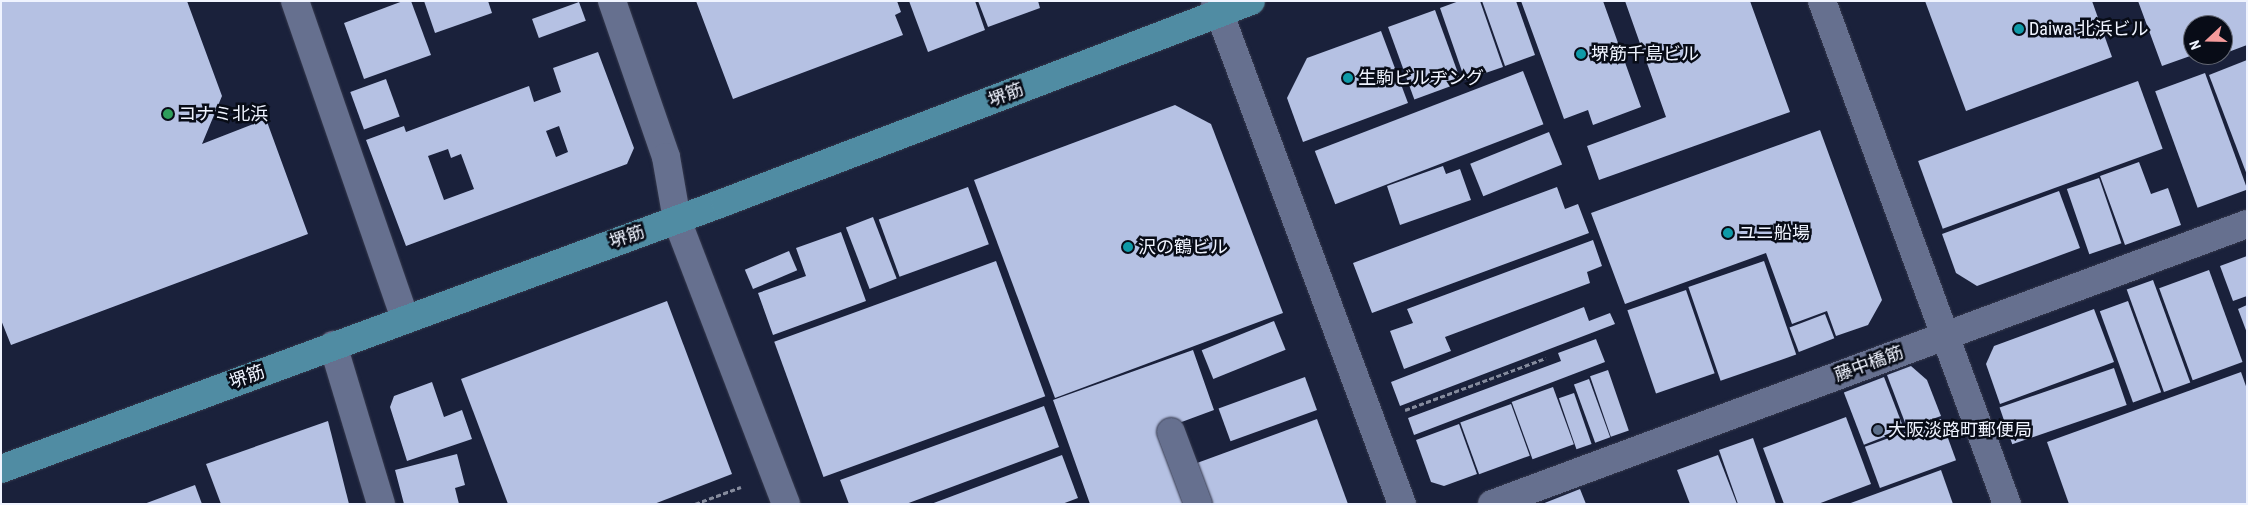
<!DOCTYPE html>
<html>
<head>
<meta charset="utf-8">
<style>
	body { margin:0 }
	#map { position:relative; width:2248px; height:505px; overflow:hidden; background:#1a213b; font-family:"Roboto Condensed","Noto Sans JP",sans-serif }
	div>[style] { position:absolute }
	.building>* { inset:0; background:#b5c1e3; transform-origin:0 0 }
	.path>* { height:3px; margin-top:-1.5px; transform-origin:0; background:repeating-linear-gradient(90deg,#858b9d 0 5px,transparent 0 7.5px) }
	.roads { filter:drop-shadow(0 0 1px #35394d) drop-shadow(0 0 1px #35394d) }
	.minor>* { height:28px; margin:-14px; padding:0 14px; transform-origin:14px; border-radius:14px; background:#66708f }
	.major>* { height:28px; margin:-14px; padding:0 14px; transform-origin:14px; border-radius:14px; background:#508ca3 }
	.dots>* { width:14px; height:14px; translate:-50% -50%; box-sizing:border-box; border:2px solid #080c17; border-radius:50% }
	span { translate:-50% -50%; white-space:nowrap; text-align:center; line-height:1.15; -webkit-text-stroke:5px #080c17; paint-order:stroke }
	.poi-label { font-size:18px; color:#f0f4ff }
	.left { translate:0 -50%; text-align:left }
	.street-label { font-size:18px; color:#f0f4ff }
	.frame { position:absolute; inset:0; border:2px solid #f0f4ff; pointer-events:none }
	.north { position:absolute; left:2183px; top:15px; width:50px; height:50px; box-sizing:border-box; background:#080c17; border:1px solid #656974; border-radius:50%; rotate:249deg; font-size:14px; font-weight:700; line-height:20px; text-align:center; color:#f0f4ff }
	.north::after { content:''; display:block; margin:auto; width:18px; height:22px; background:#f59b9c; clip-path:polygon(50% 0,100% 100%,50% 72%,0 100%) }
</style>
</head>
<body>
<div id="map">
	<div class="building">
		<i style="clip-path:polygon(1px 1px,187px 1px,222px 96px,202px 144px,266px 119px,308px 234px,11px 345px,1px 320px)"></i>
		<i style="clip-path:polygon(403px 1px,411px 1px,431px 55px,364px 79px,344px 23px)"></i>
		<i style="clip-path:polygon(424px 1px,488px 1px,492px 13px,435px 33px)"></i>
		<i style="clip-path:polygon(696px 1px,897px 1px,901px 12px,895px 15px,903px 35px,733px 99px)"></i>
		<i style="clip-path:polygon(909px 1px,975px 1px,985px 30px,928px 52px)"></i>
		<i style="clip-path:polygon(978px 1px,1038px 1px,1040px 8px,988px 27px)"></i>
		<i style="clip-path:polygon(1459px 1px,1480px 1px,1503px 67px,1465px 80px,1440px 8px)"></i>
		<i style="clip-path:polygon(1482px 1px,1516px 1px,1535px 55px,1505px 66px)"></i>
		<i style="clip-path:polygon(1521px 1px,1603px 1px,1641px 107px,1593px 125px,1588px 110px,1564px 119px)"></i>
		<i style="clip-path:polygon(1625px 1px,1750px 1px,1790px 112px,1599px 180px,1587px 146px,1666px 117px)"></i>
		<i style="clip-path:polygon(1925px 1px,2092px 1px,2112px 57px,1966px 111px)"></i>
		<i style="clip-path:polygon(2138px 1px,2247px 1px,2247px 45px,2223px 54px,2223px 25px,2193px 25px,2193px 55px,2162px 66px)"></i>
		<i style="left:579px;top:2px;width:20px;height:50px;rotate:70deg"></i>
		<i style="left:1435px;top:10px;width:77px;height:50px;rotate:70deg"></i>
		<i style="clip-path:polygon(1381px 31px,1408px 103px,1303px 142px,1287px 98px,1307px 58px)"></i>
		<i style="clip-path:polygon(evenodd,598px 52px,634px 148px,627px 164px,406px 246px,366px 140px,404px 126px,406px 132px,529px 86px,534px 102px,561px 92px,553px 68px,598px 52px,559px 126px,568px 152px,556px 157px,546px 131px,559px 126px,598px 52px,448px 149px,451px 158px,461px 154px,474px 189px,444px 200px,428px 156px,448px 149px)"></i>
		<i style="clip-path:polygon(2247px 60px,2247px 175px,2209px 75px)"></i>
		<i style="left:1523px;top:71px;width:57px;height:223px;rotate:69deg"></i>
		<i style="left:2205px;top:73px;width:124px;height:53px;rotate:70deg"></i>
		<i style="left:386px;top:79px;width:40px;height:38px;rotate:70deg"></i>
		<i style="left:2138px;top:81px;width:72px;height:234px;rotate:70deg"></i>
		<i style="clip-path:polygon(1175px 105px,1211px 124px,1283px 313px,1055px 398px,974px 180px)"></i>
		<i style="clip-path:polygon(1820px 130px,1882px 300px,1868px 325px,1836px 336px,1827px 311px,1792px 324px,1766px 253px,1625px 304px,1591px 213px)"></i>
		<i style="left:1549px;top:132px;width:35px;height:85px;rotate:68deg"></i>
		<i style="clip-path:polygon(2139px 162px,2151px 194px,2168px 188px,2181px 225px,2125px 245px,2100px 176px)"></i>
		<i style="clip-path:polygon(1443px 166px,1446px 174px,1460px 169px,1471px 200px,1400px 225px,1387px 186px)"></i>
		<i style="left:2099px;top:178px;width:69px;height:34px;rotate:71deg"></i>
		<i style="left:968px;top:187px;width:61px;height:95px;rotate:70deg"></i>
		<i style="clip-path:polygon(1557px 187px,1565px 209px,1578px 204px,1589px 233px,1372px 313px,1353px 263px)"></i>
		<i style="clip-path:polygon(2059px 191px,2080px 248px,1977px 286px,1956px 273px,1942px 234px)"></i>
		<i style="left:873px;top:217px;width:66px;height:29px;rotate:69deg"></i>
		<i style="clip-path:polygon(841px 232px,866px 301px,773px 335px,758px 293px,806px 276px,796px 248px)"></i>
		<i style="clip-path:polygon(1593px 240px,1602px 266px,1587px 272px,1590px 283px,1445px 337px,1451px 351px,1404px 369px,1390px 331px,1413px 323px,1407px 309px)"></i>
		<i style="left:789px;top:251px;width:21px;height:48px;rotate:67deg"></i>
		<i style="clip-path:polygon(2247px 256px,2247px 296px,2233px 301px,2220px 266px)"></i>
		<i style="left:996px;top:261px;width:144px;height:236px;rotate:70deg"></i>
		<i style="left:1764px;top:261px;width:99px;height:80px;rotate:71deg"></i>
		<i style="left:2209px;top:270px;width:98px;height:53px;rotate:70deg"></i>
		<i style="left:2153px;top:280px;width:109px;height:28px;rotate:70deg"></i>
		<i style="left:1686px;top:290px;width:88px;height:62px;rotate:71deg"></i>
		<i style="clip-path:polygon(667px 301px,732px 474px,654px 504px,508px 504px,461px 379px)"></i>
		<i style="left:2128px;top:301px;width:97px;height:30px;rotate:70deg"></i>
		<i style="clip-path:polygon(2247px 305px,2247px 333px,2238px 309px)"></i>
		<i style="clip-path:polygon(1584px 307px,1589px 321px,1610px 313px,1615px 324px,1400px 406px,1391px 382px)"></i>
		<i style="clip-path:polygon(2094px 309px,2114px 362px,2000px 404px,1986px 364px,1994px 346px)"></i>
		<i style="left:1825px;top:314px;width:26px;height:38px;rotate:69deg"></i>
		<i style="left:1274px;top:321px;width:31px;height:78px;rotate:68deg"></i>
		<i style="clip-path:polygon(1596px 339px,1605px 362px,1414px 435px,1408px 418px,1561px 361px,1558px 353px)"></i>
		<i style="clip-path:polygon(1193px 350px,1214px 410px,1160px 430px,1187px 504px,1090px 504px,1053px 400px)"></i>
		<i style="clip-path:polygon(1911px 366px,1927px 380px,1941px 416px,1907px 428px,1887px 375px)"></i>
		<i style="left:2114px;top:368px;width:39px;height:121px;rotate:71deg"></i>
		<i style="left:1608px;top:370px;width:64px;height:19px;rotate:71deg"></i>
		<i style="clip-path:polygon(2241px 372px,2247px 389px,2247px 504px,2069px 504px,2047px 442px)"></i>
		<i style="left:1305px;top:377px;width:35px;height:92px;rotate:70deg"></i>
		<i style="left:1884px;top:377px;width:56px;height:43px;rotate:69deg"></i>
		<i style="left:1589px;top:379px;width:62px;height:16px;rotate:70deg"></i>
		<i style="clip-path:polygon(432px 382px,444px 417px,462px 410px,472px 439px,407px 461px,390px 407px,394px 396px)"></i>
		<i style="left:1553px;top:387px;width:61px;height:44px;rotate:70deg"></i>
		<i style="left:1574px;top:393px;width:54px;height:16px;rotate:71deg"></i>
		<i style="left:1511px;top:404px;width:55px;height:54px;rotate:70deg"></i>
		<i style="clip-path:polygon(1044px 406px,1059px 447px,906px 504px,849px 504px,840px 480px)"></i>
		<i style="clip-path:polygon(1846px 417px,1871px 484px,1818px 504px,1784px 504px,1763px 448px)"></i>
		<i style="clip-path:polygon(1317px 419px,1348px 504px,1212px 504px,1197px 463px)"></i>
		<i style="left:1941px;top:419px;width:44px;height:81px;rotate:70deg"></i>
		<i style="clip-path:polygon(328px 421px,349px 504px,221px 504px,206px 464px)"></i>
		<i style="clip-path:polygon(1459px 424px,1477px 474px,1444px 486px,1431px 482px,1416px 440px)"></i>
		<i style="clip-path:polygon(1753px 438px,1776px 504px,1738px 504px,1719px 450px)"></i>
		<i style="clip-path:polygon(457px 454px,465px 485px,455px 488px,459px 504px,404px 504px,395px 470px)"></i>
		<i style="clip-path:polygon(1062px 455px,1078px 498px,1062px 504px,931px 504px)"></i>
		<i style="clip-path:polygon(1718px 455px,1737px 504px,1690px 504px,1677px 470px)"></i>
		<i style="clip-path:polygon(1941px 470px,1953px 504px,1848px 504px)"></i>
		<i style="clip-path:polygon(195px 485px,202px 504px,144px 504px)"></i>
		<i style="clip-path:polygon(1580px 489px,1586px 504px,1542px 504px)"></i>
	</div>
	<div class="path">
		<i style="left:1405px;top:410px;width:150px;rotate:-20.2deg"></i>
		<i style="left:695px;top:504px;width:49px;rotate:-20.3deg"></i>
	</div>
	<div class="roads">
		<div class="minor">
			<i style="left:295px;top:1px;width:336px;rotate:70.9deg"></i>
			<i style="left:612px;top:1px;width:165px;rotate:70.9deg"></i>
			<i style="left:666px;top:157px;width:64px;rotate:80.1deg"></i>
			<i style="left:677px;top:220px;width:304px;rotate:69deg"></i>
			<i style="left:1215px;top:1px;width:537px;rotate:69.61deg"></i>
			<i style="left:1822px;top:1px;width:536px;rotate:69.81deg"></i>
			<i style="left:333px;top:345px;width:166px;rotate:73.2deg"></i>
			<i style="left:1171px;top:432px;width:77px;rotate:69.4deg"></i>
			<i style="left:1492px;top:504px;width:805px;rotate:-20.35deg"></i>
		</div>
		<div class="major">
			<i style="left:1px;top:469px;width:772px;rotate:-20.24deg"></i>
			<i style="left:725px;top:202px;width:563px;rotate:-20.91deg"></i>
		</div>
	</div>
	<div class="dots">
		<i style="left:2019px;top:29px;background:#0f9aa8"></i>
		<i style="left:1581px;top:54px;background:#0f9aa8"></i>
		<i style="left:1348px;top:78px;background:#0f9aa8"></i>
		<i style="left:168px;top:114px;background:#2e9e5b"></i>
		<i style="left:1728px;top:233px;background:#0f9aa8"></i>
		<i style="left:1128px;top:247px;background:#0f9aa8"></i>
		<i style="left:1878px;top:430px;background:#5c6f8a"></i>
	</div>
	<div class="poi-label">
		<span class="left" style="left:2029px;top:29px">Daiwa 北浜ビル</span>
		<span class="left" style="left:1591px;top:54px">堺筋千島ビル</span>
		<span class="left" style="left:1358px;top:78px">生駒ビルヂング</span>
		<span class="left" style="left:178px;top:114px">コナミ北浜</span>
		<span class="left" style="left:1738px;top:233px">ユニ船場</span>
		<span class="left" style="left:1138px;top:247px">沢の鶴ビル</span>
		<span class="left" style="left:1888px;top:430px">大阪淡路町郵便局</span>
	</div>
	<div class="street-label">
		<span style="left:1006px;top:95px;rotate:-21deg">堺筋</span>
		<span style="left:627px;top:237px;rotate:-19deg">堺筋</span>
		<span style="left:1869px;top:364px;rotate:-20deg">藤中橋筋</span>
		<span style="left:247px;top:377px;rotate:-20deg">堺筋</span>
	</div>
	<div class="frame"></div>
	<div class="north">N</div>
</div>
</body>
</html>
